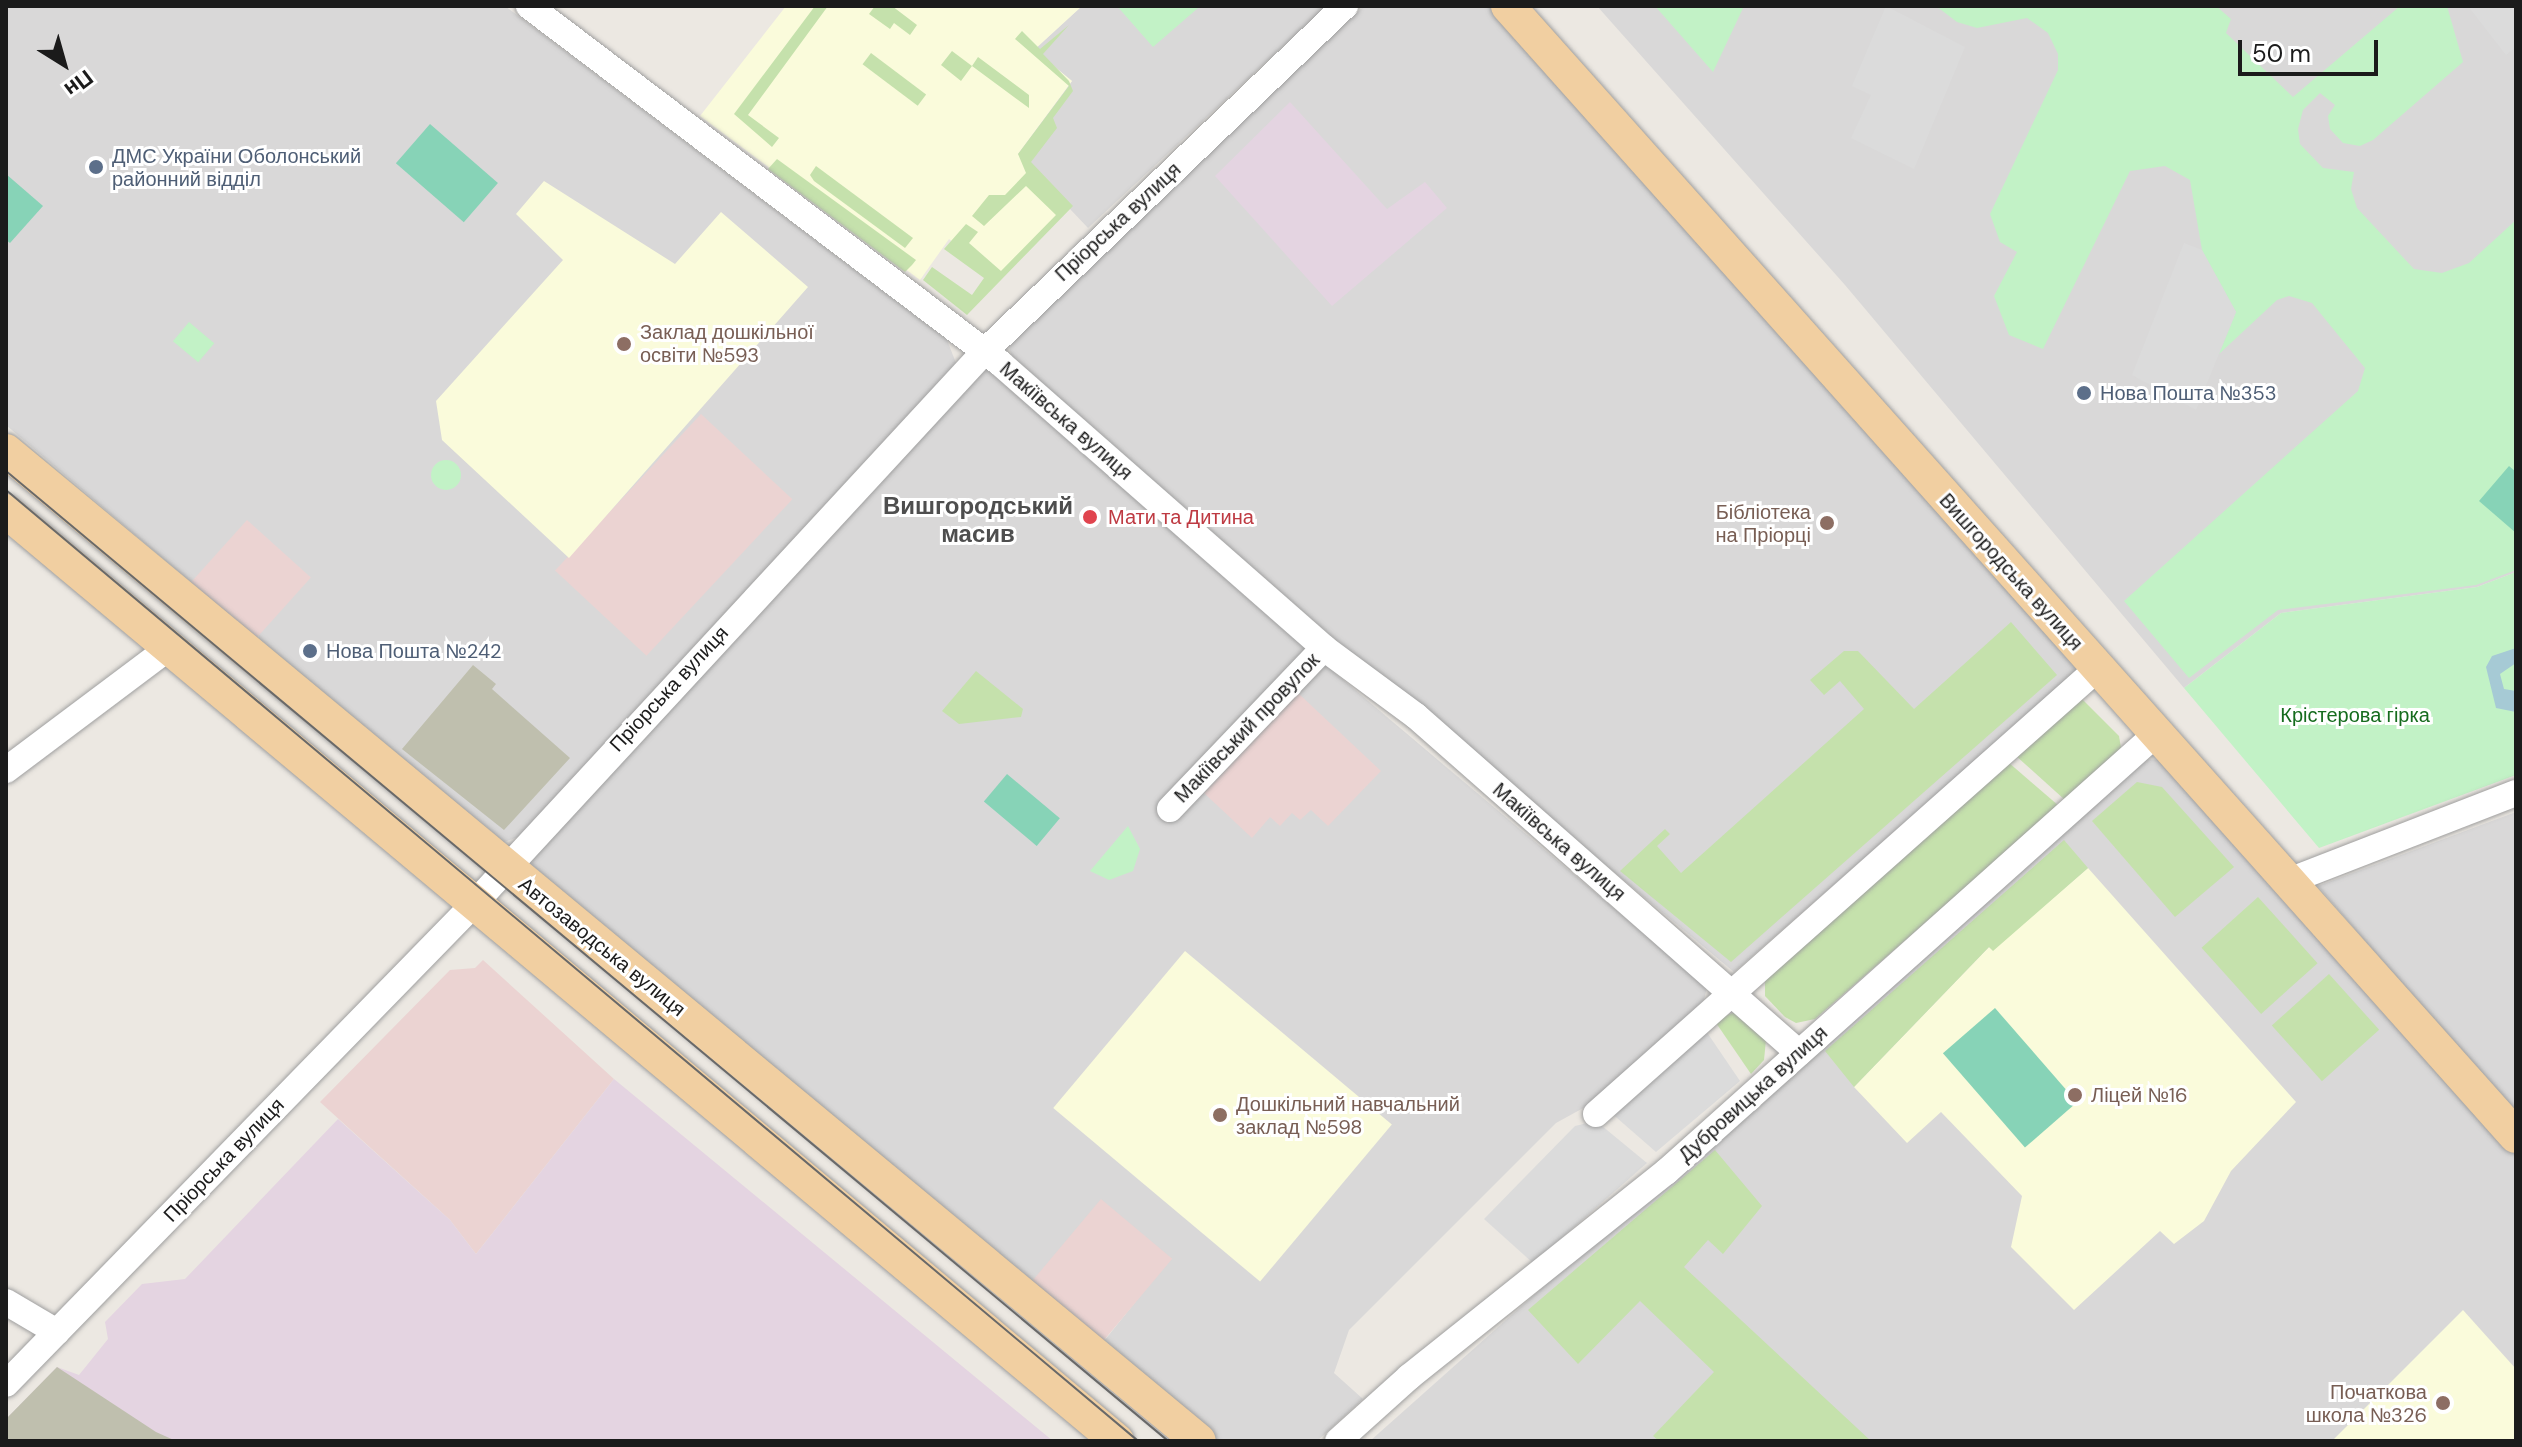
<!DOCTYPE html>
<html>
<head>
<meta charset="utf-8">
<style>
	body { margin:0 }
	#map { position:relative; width:2522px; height:1447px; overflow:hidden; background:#ece8e2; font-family:"DM Sans",sans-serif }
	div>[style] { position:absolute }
	.residential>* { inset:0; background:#d9d8d8 }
	.commercial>* { inset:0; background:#ebd3d2; transform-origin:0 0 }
	.industrial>* { inset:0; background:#e4d4e1 }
	.education>* { inset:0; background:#fafbdb; transform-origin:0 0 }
	.construction>* { inset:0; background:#bfbfae }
	.grass>* { inset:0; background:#c5e1ac; transform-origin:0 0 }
	.park>* { inset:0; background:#c2f2c6; transform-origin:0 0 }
	.round { border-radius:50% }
	.pitch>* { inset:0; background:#87d3b7; transform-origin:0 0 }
	.parking>* { inset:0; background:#dbdbdb }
	.water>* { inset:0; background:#a6cad5 }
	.roads { filter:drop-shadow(0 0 2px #9f9f9f) drop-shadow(0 0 2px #9f9f9f) }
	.minor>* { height:26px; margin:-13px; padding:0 13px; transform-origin:13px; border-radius:13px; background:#fff }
	.major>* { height:34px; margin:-17px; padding:0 17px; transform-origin:17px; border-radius:17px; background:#f1cfa1 }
	.tram>* { height:2px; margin:-1px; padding:0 1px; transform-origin:1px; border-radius:1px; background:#696969 }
	.dots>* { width:22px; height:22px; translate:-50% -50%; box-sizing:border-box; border:4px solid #fff; border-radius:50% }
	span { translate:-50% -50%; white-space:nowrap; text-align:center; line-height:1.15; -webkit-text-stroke:6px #fff; paint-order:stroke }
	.service-label { font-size:20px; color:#4e5e75 }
	.left { translate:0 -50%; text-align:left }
	.street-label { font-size:20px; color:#1b1b1b }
	.education-label { font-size:20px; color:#785e54 }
	.right { translate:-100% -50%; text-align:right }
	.health-label { font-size:20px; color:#be3a42 }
	.park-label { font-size:20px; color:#166c1e }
	.quarter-label { font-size:24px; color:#4e4e4e; font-weight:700 }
	.frame { position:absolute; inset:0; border:8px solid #1b1b1b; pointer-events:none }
	.north { position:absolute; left:24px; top:24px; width:80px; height:80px; -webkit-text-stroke:6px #fff; paint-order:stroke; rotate:143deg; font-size:22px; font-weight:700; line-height:32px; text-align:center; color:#1b1b1b }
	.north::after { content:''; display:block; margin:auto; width:28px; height:36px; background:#1b1b1b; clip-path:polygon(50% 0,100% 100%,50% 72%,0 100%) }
	.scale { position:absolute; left:2238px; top:40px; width:140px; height:36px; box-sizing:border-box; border:4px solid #1b1b1b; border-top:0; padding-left:10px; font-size:24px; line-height:28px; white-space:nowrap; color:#1b1b1b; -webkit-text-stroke:6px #fff; paint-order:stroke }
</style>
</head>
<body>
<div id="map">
	<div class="residential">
		<i style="clip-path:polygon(6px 6px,505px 6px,947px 340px,956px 363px,518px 837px,499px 844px,259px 640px,247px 521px,193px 584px,6px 425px)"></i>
		<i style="clip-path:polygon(1082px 6px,1326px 6px,1088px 228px,1018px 154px,1072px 81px,1034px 50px)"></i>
		<i style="clip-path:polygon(1364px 6px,1490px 6px,2081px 669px,1734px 972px,1332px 637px,1012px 358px,1008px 343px)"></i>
		<i style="clip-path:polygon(1597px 6px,2516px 6px,2516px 572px,2477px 587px,2281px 613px,2184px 688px,1845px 285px)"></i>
		<i style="clip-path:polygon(988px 366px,1329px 668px,1707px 987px,1704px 1000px,1596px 1101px,1556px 1123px,1349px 1330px,1334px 1373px,1363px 1399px,1317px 1441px,1214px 1441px,1100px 1346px,1171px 1258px,1027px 1284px,531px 866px,535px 855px)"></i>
		<i style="clip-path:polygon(2137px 759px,2166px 760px,2516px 1152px,2516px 1441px,1370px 1441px)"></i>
		<i style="clip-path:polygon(2516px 812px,2516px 1117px,2318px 886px)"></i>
	</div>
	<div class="commercial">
		<i style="left:701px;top:414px;width:125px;height:214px;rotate:43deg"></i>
		<i style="left:247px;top:520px;width:86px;height:84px;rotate:42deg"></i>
		<i style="clip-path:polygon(1298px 693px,1381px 771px,1328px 826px,1311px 810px,1300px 820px,1292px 813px,1280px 826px,1270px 817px,1252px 838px,1204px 793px)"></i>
		<i style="clip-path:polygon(483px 960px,614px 1079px,476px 1254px,450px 1220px,320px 1102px,450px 970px,475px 968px)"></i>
		<i style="left:1101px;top:1199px;width:93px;height:113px;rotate:40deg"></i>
	</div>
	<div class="industrial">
		<i style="clip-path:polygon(1290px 102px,1387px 209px,1425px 182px,1447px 208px,1332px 306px,1215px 176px)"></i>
		<i style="clip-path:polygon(614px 1079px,1053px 1441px,6px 1441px,6px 1419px,57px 1367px,79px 1375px,108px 1339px,105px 1322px,142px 1284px,185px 1279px,338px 1119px,450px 1220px,476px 1254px)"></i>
	</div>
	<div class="education">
		<i style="clip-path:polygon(786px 6px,1082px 6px,1034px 50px,1072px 81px,1018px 154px,1069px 207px,999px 278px,949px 239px,920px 280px,700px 116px)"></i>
		<i style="clip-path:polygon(544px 181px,675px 264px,721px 212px,808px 287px,569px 558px,442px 440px,436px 401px,563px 260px,516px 214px)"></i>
		<i style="clip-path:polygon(2088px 868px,2296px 1102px,2231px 1171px,2204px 1221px,2174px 1244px,2160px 1231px,2074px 1310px,2011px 1247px,2022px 1196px,1941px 1112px,1907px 1143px,1854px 1087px,1989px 947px,1993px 950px)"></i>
		<i style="left:1185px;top:951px;width:270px;height:205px;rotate:40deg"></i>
		<i style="clip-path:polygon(2463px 1310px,2516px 1369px,2516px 1441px,2332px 1441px)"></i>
	</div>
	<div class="construction">
		<i style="clip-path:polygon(473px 665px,496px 684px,492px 689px,570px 758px,504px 830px,402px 749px)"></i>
		<i style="clip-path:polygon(57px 1367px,156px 1432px,176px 1441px,6px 1441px,6px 1419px)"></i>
	</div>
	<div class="grass">
		<i style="clip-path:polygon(815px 6px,828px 6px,748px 115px,779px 138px,772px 147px,734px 114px)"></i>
		<i style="clip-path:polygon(875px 6px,892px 6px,917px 25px,910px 35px,894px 23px,890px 29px,869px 14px)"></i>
		<i style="clip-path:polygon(1069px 25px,1043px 54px,1069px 81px,1073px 91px,1053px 118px,1057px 128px,1031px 162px,1073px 206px,967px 315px,923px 280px,932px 267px,972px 295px,984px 278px,944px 249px,966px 224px,978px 232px,969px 243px,1001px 271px,1056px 215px,1026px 186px,984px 226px,972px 216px,989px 195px,1005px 195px,1026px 173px,1018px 154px,1069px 86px,1015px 39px,1022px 31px,1040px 49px)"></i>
		<i style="clip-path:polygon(952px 51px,972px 66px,978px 57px,1029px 95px,1029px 108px,972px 66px,961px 81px,941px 65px)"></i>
		<i style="left:871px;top:53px;width:69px;height:14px;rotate:37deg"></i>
		<i style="clip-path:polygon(777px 159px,916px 260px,912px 265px,905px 272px,768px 169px)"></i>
		<i style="clip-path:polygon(816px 166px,913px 238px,905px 248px,814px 181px,810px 175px)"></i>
		<i style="clip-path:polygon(2011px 622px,2057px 675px,1731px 962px,1620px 871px,1665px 829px,1670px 834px,1657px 846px,1681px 873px,1864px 709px,1840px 681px,1824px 695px,1810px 680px,1844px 651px,1858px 651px,1914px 709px)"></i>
		<i style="clip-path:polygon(976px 671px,1023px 709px,1021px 717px,959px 724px,942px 711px)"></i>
		<i style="clip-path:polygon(2082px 699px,2119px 736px,2121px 748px,2065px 800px,2015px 755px)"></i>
		<i style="clip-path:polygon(2008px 762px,2059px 806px,1815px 1019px,1796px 1023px,1785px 1017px,1765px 996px,1765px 978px)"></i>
		<i style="clip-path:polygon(2137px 782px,2162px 787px,2234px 867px,2175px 917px,2092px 821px)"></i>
		<i style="clip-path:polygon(2064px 840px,2088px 868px,1993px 951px,1989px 947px,1854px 1087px,1825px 1051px)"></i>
		<i style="left:2258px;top:897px;width:89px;height:76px;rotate:48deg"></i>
		<i style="left:2329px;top:974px;width:75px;height:77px;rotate:48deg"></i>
		<i style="clip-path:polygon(1738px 1011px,1766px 1040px,1764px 1060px,1751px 1074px,1714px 1020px)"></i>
		<i style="clip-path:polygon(1715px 1150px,1762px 1206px,1723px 1254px,1708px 1240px,1684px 1267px,1871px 1441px,1659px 1441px,1653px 1436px,1714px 1372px,1640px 1301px,1578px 1364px,1528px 1310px)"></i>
	</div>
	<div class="park">
		<i style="clip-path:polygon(1117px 6px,1196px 6px,1198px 8px,1153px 47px)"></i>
		<i style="clip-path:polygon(1655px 6px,1744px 6px,1713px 72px)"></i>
		<i style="clip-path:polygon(1936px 6px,2216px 6px,2231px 19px,2226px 33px,2293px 97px,2400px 6px,2447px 6px,2463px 62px,2373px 140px,2360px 146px,2343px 143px,2330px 129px,2328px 116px,2335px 105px,2320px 93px,2303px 110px,2298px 129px,2300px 144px,2323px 168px,2354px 172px,2351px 189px,2357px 208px,2414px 269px,2442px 273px,2469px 263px,2516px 220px,2516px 570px,2476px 585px,2278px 610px,2189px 678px,2124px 601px,2358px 391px,2365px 368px,2312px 303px,2289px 296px,2277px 300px,2219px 354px,2236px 312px,2202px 250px,2190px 180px,2165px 166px,2130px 171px,2043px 349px,2009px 335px,1994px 296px,2017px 252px,2000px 242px,1990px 214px,2058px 70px,2058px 54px,2048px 33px,2027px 18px,1977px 28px,1957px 22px)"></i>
		<i style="left:189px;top:322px;width:33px;height:25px;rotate:40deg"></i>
		<i class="round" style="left:431px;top:460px;width:30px;height:30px"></i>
		<i style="clip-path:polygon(2516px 572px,2516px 775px,2319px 848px,2184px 688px,2281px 613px,2477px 587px)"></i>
		<i style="clip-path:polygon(1128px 826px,1140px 849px,1133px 871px,1109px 880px,1090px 871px)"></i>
	</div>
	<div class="pitch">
		<i style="left:430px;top:124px;width:90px;height:52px;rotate:41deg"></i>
		<i style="clip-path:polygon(6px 174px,43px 206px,10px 243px,6px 240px)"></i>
		<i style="clip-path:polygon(2509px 466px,2516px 472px,2516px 533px,2479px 501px)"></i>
		<i style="left:1007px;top:774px;width:69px;height:36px;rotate:40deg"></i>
		<i style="left:1995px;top:1008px;width:125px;height:69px;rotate:49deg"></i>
	</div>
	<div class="parking">
		<i style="clip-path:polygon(1886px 6px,1965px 47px,1914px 169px,1851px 138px,1871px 95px,1852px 86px)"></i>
		<i style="clip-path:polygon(2468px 6px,2516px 6px,2516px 47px,2506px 55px)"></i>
		<i style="clip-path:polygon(2184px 243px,2202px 250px,2236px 312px,2196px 410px,2132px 375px)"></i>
		<i style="clip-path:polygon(1704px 1028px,1740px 1081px,1656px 1152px,1609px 1111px)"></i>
		<i style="clip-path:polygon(1596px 1121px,1647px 1163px,1533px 1263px,1484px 1219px,1575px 1126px)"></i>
	</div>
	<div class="water">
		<i style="clip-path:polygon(2516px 648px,2516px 663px,2500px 674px,2504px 689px,2516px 691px,2516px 712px,2496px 708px,2486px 667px,2492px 656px)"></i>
	</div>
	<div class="roads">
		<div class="minor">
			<i style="left:529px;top:6px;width:591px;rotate:37.16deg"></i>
			<i style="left:1000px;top:363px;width:432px;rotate:41.3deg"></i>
			<i style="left:1324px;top:648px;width:114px;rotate:36.5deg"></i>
			<i style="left:1416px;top:716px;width:510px;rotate:41.34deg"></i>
			<i style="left:6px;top:770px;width:205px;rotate:-36.9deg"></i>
			<i style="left:1170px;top:809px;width:223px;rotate:-46.3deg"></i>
			<i style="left:2289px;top:881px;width:243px;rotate:-21.2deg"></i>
			<i style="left:1596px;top:1114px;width:672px;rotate:-41.62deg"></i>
			<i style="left:6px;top:1302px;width:59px;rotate:30.5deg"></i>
			<i style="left:6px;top:1384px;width:669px;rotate:-45.73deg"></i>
			<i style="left:473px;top:905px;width:754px;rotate:-47.26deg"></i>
			<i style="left:985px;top:351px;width:499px;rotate:-43.8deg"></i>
			<i style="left:1338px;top:1441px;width:96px;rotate:-42deg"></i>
			<i style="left:1409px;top:1377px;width:329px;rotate:-38.6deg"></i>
			<i style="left:1666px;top:1172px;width:657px;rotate:-41.79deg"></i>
		</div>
		<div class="major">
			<i style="left:1508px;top:6px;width:1514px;rotate:48.27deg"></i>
			<i style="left:6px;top:451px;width:1550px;rotate:39.69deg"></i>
			<i style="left:6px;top:511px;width:1449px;rotate:39.93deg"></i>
		</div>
	</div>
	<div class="tram">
		<i style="left:6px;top:471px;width:1514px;rotate:39.85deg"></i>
		<i style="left:6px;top:490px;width:1478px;rotate:40.03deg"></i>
	</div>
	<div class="dots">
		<i style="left:96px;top:167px;background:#5c6f8a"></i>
		<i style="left:624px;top:344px;background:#8d6e63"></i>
		<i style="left:2084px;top:393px;background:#5c6f8a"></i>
		<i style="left:1090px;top:517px;background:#e0444e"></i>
		<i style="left:1827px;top:523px;background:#8d6e63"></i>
		<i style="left:310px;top:651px;background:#5c6f8a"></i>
		<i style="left:2075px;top:1095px;background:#8d6e63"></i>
		<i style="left:1220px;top:1115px;background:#8d6e63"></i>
		<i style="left:2443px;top:1403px;background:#8d6e63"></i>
	</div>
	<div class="service-label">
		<span class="left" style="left:112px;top:168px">ДМС України Оболонський<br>районний відділ</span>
		<span class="left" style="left:2100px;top:393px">Нова Пошта №353</span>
		<span class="left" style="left:326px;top:651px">Нова Пошта №242</span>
	</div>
	<div class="street-label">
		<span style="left:1118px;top:222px;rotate:-43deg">Пріорська вулиця</span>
		<span style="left:1066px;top:421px;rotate:41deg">Макіївська вулиця</span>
		<span style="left:2011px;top:572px;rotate:48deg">Вишгородська вулиця</span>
		<span style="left:669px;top:689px;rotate:-47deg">Пріорська вулиця</span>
		<span style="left:1247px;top:728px;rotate:-46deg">Макіївський провулок</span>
		<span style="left:1559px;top:842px;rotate:41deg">Макіївська вулиця</span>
		<span style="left:602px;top:947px;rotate:39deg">Автозаводська вулиця</span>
		<span style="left:1753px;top:1094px;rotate:-42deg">Дубровицька вулиця</span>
		<span style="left:224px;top:1160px;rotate:-46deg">Пріорська вулиця</span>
	</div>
	<div class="education-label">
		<span class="left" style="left:640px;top:344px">Заклад дошкільної<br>освіти №593</span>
		<span class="right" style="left:1811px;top:524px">Бібліотека<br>на Пріорці</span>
		<span class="left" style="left:2091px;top:1095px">Ліцей №16</span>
		<span class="left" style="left:1236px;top:1116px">Дошкільний навчальний<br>заклад №598</span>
		<span class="right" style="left:2427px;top:1404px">Початкова<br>школа №326</span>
	</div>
	<div class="health-label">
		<span class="left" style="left:1108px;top:517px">Мати та Дитина</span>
	</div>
	<div class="park-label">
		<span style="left:2355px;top:715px">Крістерова гірка</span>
	</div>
	<div class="quarter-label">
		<span style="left:978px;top:520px">Вишгородський<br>масив</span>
	</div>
	<div class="frame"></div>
	<div class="north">Пн</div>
	<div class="scale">50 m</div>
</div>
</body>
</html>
